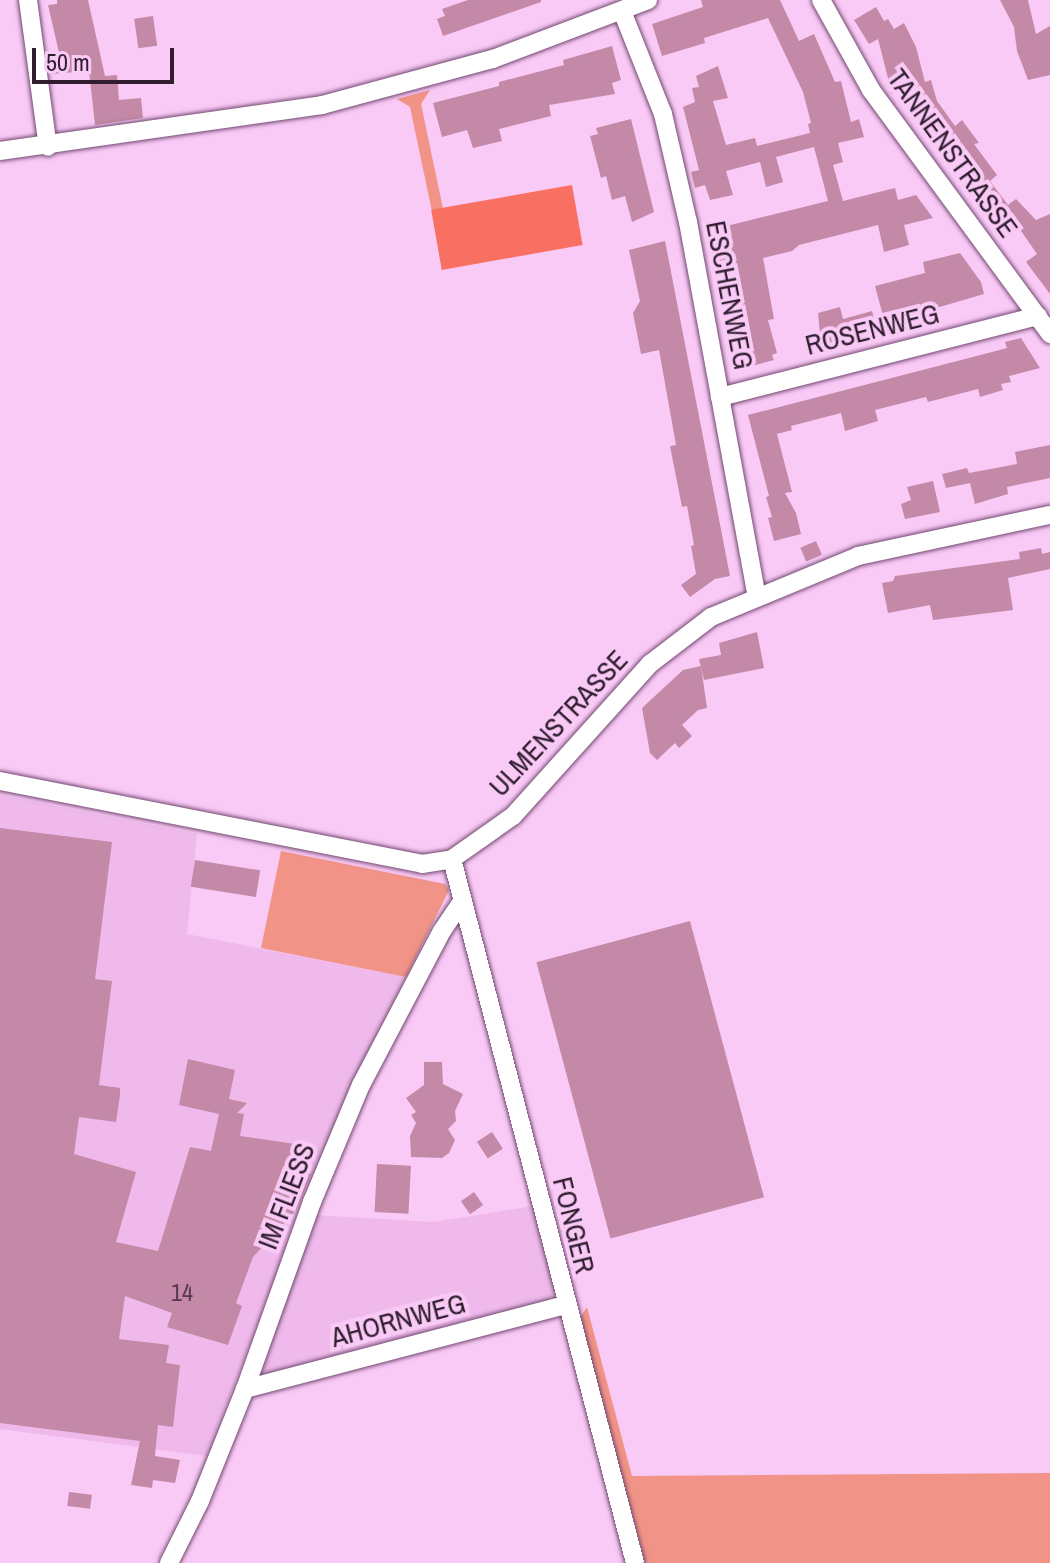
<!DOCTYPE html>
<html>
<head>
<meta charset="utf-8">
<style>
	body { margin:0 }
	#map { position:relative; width:1050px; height:1563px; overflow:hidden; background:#facaf7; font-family:"Archivo Narrow",sans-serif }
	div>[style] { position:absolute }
	.built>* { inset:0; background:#efbaeb }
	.green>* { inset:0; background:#f19487 }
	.forest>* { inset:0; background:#f87062; transform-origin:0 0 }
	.building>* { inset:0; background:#c389a6; transform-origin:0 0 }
	.roads { filter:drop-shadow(0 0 2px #71486f) drop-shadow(0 0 2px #71486f) }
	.minor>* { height:18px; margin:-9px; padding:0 9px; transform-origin:9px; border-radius:9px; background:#fff }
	span { translate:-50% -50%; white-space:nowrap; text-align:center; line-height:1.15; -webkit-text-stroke:8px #facaf7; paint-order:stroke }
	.number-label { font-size:24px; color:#55394d }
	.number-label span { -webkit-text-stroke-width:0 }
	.street-label { font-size:28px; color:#301e2f }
	.scale { position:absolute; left:32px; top:48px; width:142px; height:36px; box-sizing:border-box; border:4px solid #301e2f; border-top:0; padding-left:10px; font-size:24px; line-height:28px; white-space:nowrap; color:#301e2f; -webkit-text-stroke:6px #facaf7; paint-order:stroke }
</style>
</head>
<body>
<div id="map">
	<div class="built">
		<i style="clip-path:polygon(0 795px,197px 834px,187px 934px,406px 977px,353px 1084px,315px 1174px,207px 1456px,0 1429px)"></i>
		<i style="clip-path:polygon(533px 1206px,555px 1290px,547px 1304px,270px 1377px,261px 1367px,316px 1215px,433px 1222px)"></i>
	</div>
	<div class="green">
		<i style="clip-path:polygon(430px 90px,421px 104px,445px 218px,434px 221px,410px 107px,397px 99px)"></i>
		<i style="clip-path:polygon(281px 851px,445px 884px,449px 890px,406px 977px,261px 948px)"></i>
		<i style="clip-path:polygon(587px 1307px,632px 1476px,1050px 1473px,1050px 1563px,645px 1563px,580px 1318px)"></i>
	</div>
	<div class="forest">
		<i style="left:572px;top:185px;width:61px;height:143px;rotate:80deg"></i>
	</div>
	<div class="building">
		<i style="clip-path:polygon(57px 0,88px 0,105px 76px,117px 75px,119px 100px,141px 98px,143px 118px,95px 125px,89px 71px,50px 74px,48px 58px,60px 57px,48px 5px,57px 4px)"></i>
		<i style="clip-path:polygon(468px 0,541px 0,541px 2px,443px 36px,437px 19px,445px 16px,442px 9px)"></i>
		<i style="clip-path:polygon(701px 0,780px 0,799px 41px,814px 34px,835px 82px,841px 81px,851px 122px,859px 119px,864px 137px,838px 143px,843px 162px,833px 165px,843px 201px,895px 188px,898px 200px,916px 195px,933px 218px,904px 225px,909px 245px,884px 252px,878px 225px,799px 245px,792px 251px,763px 258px,774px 319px,768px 320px,777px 353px,772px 355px,774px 360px,741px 369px,734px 341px,742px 338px,733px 300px,727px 302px,710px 230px,828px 201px,814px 147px,776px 157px,783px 182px,766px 187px,760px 162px,726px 171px,733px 195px,710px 200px,705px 185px,695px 188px,691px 172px,699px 170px,683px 107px,695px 102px,692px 88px,699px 87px,696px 76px,718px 66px,728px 98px,713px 101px,726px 145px,755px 138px,757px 146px,810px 133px,808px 124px,811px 123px,803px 92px,768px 18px,704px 38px,705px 43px,662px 56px,652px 24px,703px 7px)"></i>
		<i style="clip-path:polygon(1000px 0,1028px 0,1036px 34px,1050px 26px,1050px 75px,1028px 80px,1017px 51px,1014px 27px)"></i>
		<i style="clip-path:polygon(876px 7px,884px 21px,888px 19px,894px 29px,904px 23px,916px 47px,925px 82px,931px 80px,937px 101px,955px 126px,962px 120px,979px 143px,974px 144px,997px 175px,990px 181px,1008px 205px,1016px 199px,1036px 220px,1050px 214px,1050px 294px,1026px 262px,1037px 254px,1019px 228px,1007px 238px,971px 193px,974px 191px,960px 172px,933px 143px,936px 142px,916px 114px,909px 89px,892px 94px,878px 39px,869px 44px,854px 20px)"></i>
		<i style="left:153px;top:16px;width:30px;height:19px;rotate:82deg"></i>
		<i style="clip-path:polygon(612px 46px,621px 80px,612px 83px,615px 94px,549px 105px,551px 116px,499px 129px,502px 141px,473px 148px,467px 130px,442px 137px,433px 103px,499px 86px,499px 82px,564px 65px,563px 60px)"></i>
		<i style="clip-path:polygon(631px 119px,654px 212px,632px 222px,625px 196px,612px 200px,606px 176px,601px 178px,590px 136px,598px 134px,596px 128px)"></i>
		<i style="clip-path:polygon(665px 241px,730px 576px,715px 579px,690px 597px,681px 585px,696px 574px,691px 546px,694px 545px,687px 506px,682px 507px,670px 446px,676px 445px,659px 350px,641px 354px,633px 313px,640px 301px,629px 250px)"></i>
		<i style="clip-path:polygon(960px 253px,981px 282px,984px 294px,885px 323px,875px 286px,925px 273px,923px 262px)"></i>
		<i style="clip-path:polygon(840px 307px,843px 319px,872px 311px,878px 333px,821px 345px,818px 313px)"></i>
		<i style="clip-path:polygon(1021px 338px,1040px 368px,1009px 376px,1011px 382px,1001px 384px,1003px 390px,980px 397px,978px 389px,928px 402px,926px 397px,875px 410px,878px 421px,845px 431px,841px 413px,791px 426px,792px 430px,777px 434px,792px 492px,785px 493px,796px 513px,801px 534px,774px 541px,768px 518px,772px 517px,766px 497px,769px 496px,748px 415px,992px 352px,1007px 348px,1005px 342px)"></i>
		<i style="clip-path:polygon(1050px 445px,1050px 478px,1007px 487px,1008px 494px,975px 504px,970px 483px,946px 488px,942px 474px,967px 468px,969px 473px,1017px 464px,1015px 452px)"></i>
		<i style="clip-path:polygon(933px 481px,940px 512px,905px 519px,901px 504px,911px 500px,907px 487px)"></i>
		<i style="left:816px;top:541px;width:15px;height:17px;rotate:67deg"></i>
		<i style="clip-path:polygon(1041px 548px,1042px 554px,1050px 552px,1050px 569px,1008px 578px,1013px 610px,933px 620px,930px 605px,888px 613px,882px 583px,893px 581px,895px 576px,1020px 559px,1019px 552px)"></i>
		<i style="clip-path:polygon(757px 632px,764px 668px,704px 680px,699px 659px,721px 655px,719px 643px)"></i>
		<i style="clip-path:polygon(701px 666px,707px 708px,698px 710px,682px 725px,692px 736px,679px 748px,675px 743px,657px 760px,650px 753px,642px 708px,683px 670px)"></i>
		<i style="clip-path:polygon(0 828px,112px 842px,95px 979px,112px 981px,99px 1085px,120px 1088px,120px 1095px,116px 1122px,79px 1117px,74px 1154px,136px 1172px,116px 1242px,158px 1251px,190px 1147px,211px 1151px,219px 1114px,179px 1105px,188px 1059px,235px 1070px,229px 1099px,247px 1103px,237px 1113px,244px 1114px,240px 1136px,309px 1146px,303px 1173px,311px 1174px,296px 1210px,253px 1257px,236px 1303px,242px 1306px,228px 1345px,167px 1327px,172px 1313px,125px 1296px,119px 1339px,169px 1345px,166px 1363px,180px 1365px,173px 1427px,158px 1425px,155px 1456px,180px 1460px,175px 1483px,153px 1480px,152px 1488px,131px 1485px,140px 1441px,0 1423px)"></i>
		<i style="left:195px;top:860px;width:66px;height:27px;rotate:9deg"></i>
		<i style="left:690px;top:921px;width:286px;height:159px;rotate:75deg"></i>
		<i style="clip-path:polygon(424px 1062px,442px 1062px,443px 1084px,463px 1094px,455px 1111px,456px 1121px,448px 1129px,455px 1140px,449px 1153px,442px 1158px,411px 1157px,410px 1136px,416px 1123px,411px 1115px,416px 1112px,406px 1098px,424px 1085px)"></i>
		<i style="left:492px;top:1132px;width:20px;height:18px;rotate:57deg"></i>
		<i style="left:377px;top:1164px;width:34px;height:48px;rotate:3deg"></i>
		<i style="left:474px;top:1192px;width:16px;height:16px;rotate:55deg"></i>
		<i style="left:69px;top:1492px;width:23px;height:14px;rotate:7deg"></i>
	</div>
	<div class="roads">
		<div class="minor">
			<i style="left:28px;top:0;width:148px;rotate:82.3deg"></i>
			<i style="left:821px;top:0;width:103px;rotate:60.9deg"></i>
			<i style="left:871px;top:90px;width:303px;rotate:53.7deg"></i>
			<i style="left:622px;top:11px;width:111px;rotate:68.3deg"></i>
			<i style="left:663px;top:114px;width:111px;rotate:77deg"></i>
			<i style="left:688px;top:222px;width:381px;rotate:79.6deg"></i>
			<i style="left:0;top:151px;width:325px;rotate:-8.1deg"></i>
			<i style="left:322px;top:105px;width:177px;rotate:-15.1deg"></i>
			<i style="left:493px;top:59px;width:166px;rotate:-20.8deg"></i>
			<i style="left:720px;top:397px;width:328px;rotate:-14.3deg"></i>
			<i style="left:0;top:781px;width:430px;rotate:11.1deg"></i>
			<i style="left:422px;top:864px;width:30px;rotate:-9deg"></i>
			<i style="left:452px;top:859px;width:75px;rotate:-35.2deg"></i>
			<i style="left:513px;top:816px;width:205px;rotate:-48deg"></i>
			<i style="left:650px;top:664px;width:77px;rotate:-37.6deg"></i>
			<i style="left:711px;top:617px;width:159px;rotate:-22.5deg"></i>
			<i style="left:858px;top:556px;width:196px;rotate:-12.1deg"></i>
			<i style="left:452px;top:859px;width:727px;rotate:75.43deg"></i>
			<i style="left:245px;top:1389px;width:332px;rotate:-14.7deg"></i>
			<i style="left:169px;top:1563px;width:69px;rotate:-63.4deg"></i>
			<i style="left:200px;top:1501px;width:121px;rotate:-68.1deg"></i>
			<i style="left:245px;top:1389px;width:199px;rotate:-70.3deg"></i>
			<i style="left:312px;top:1202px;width:127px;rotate:-67.3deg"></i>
			<i style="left:361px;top:1085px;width:174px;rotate:-62.3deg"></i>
			<i style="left:442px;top:931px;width:37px;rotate:-56deg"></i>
		</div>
	</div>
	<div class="number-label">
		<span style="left:182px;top:1293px">14</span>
	</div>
	<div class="street-label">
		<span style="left:953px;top:153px;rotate:54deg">TANNENSTRASSE</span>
		<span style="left:730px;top:295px;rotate:79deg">ESCHENWEG</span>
		<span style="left:872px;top:329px;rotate:-14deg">ROSENWEG</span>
		<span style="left:558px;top:723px;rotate:-47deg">ULMENSTRASSE</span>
		<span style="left:286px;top:1196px;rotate:-69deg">IM FLIESS</span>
		<span style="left:574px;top:1225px;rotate:76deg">FONGER</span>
		<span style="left:398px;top:1320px;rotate:-15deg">AHORNWEG</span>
	</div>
	<div class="scale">50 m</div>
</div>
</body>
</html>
